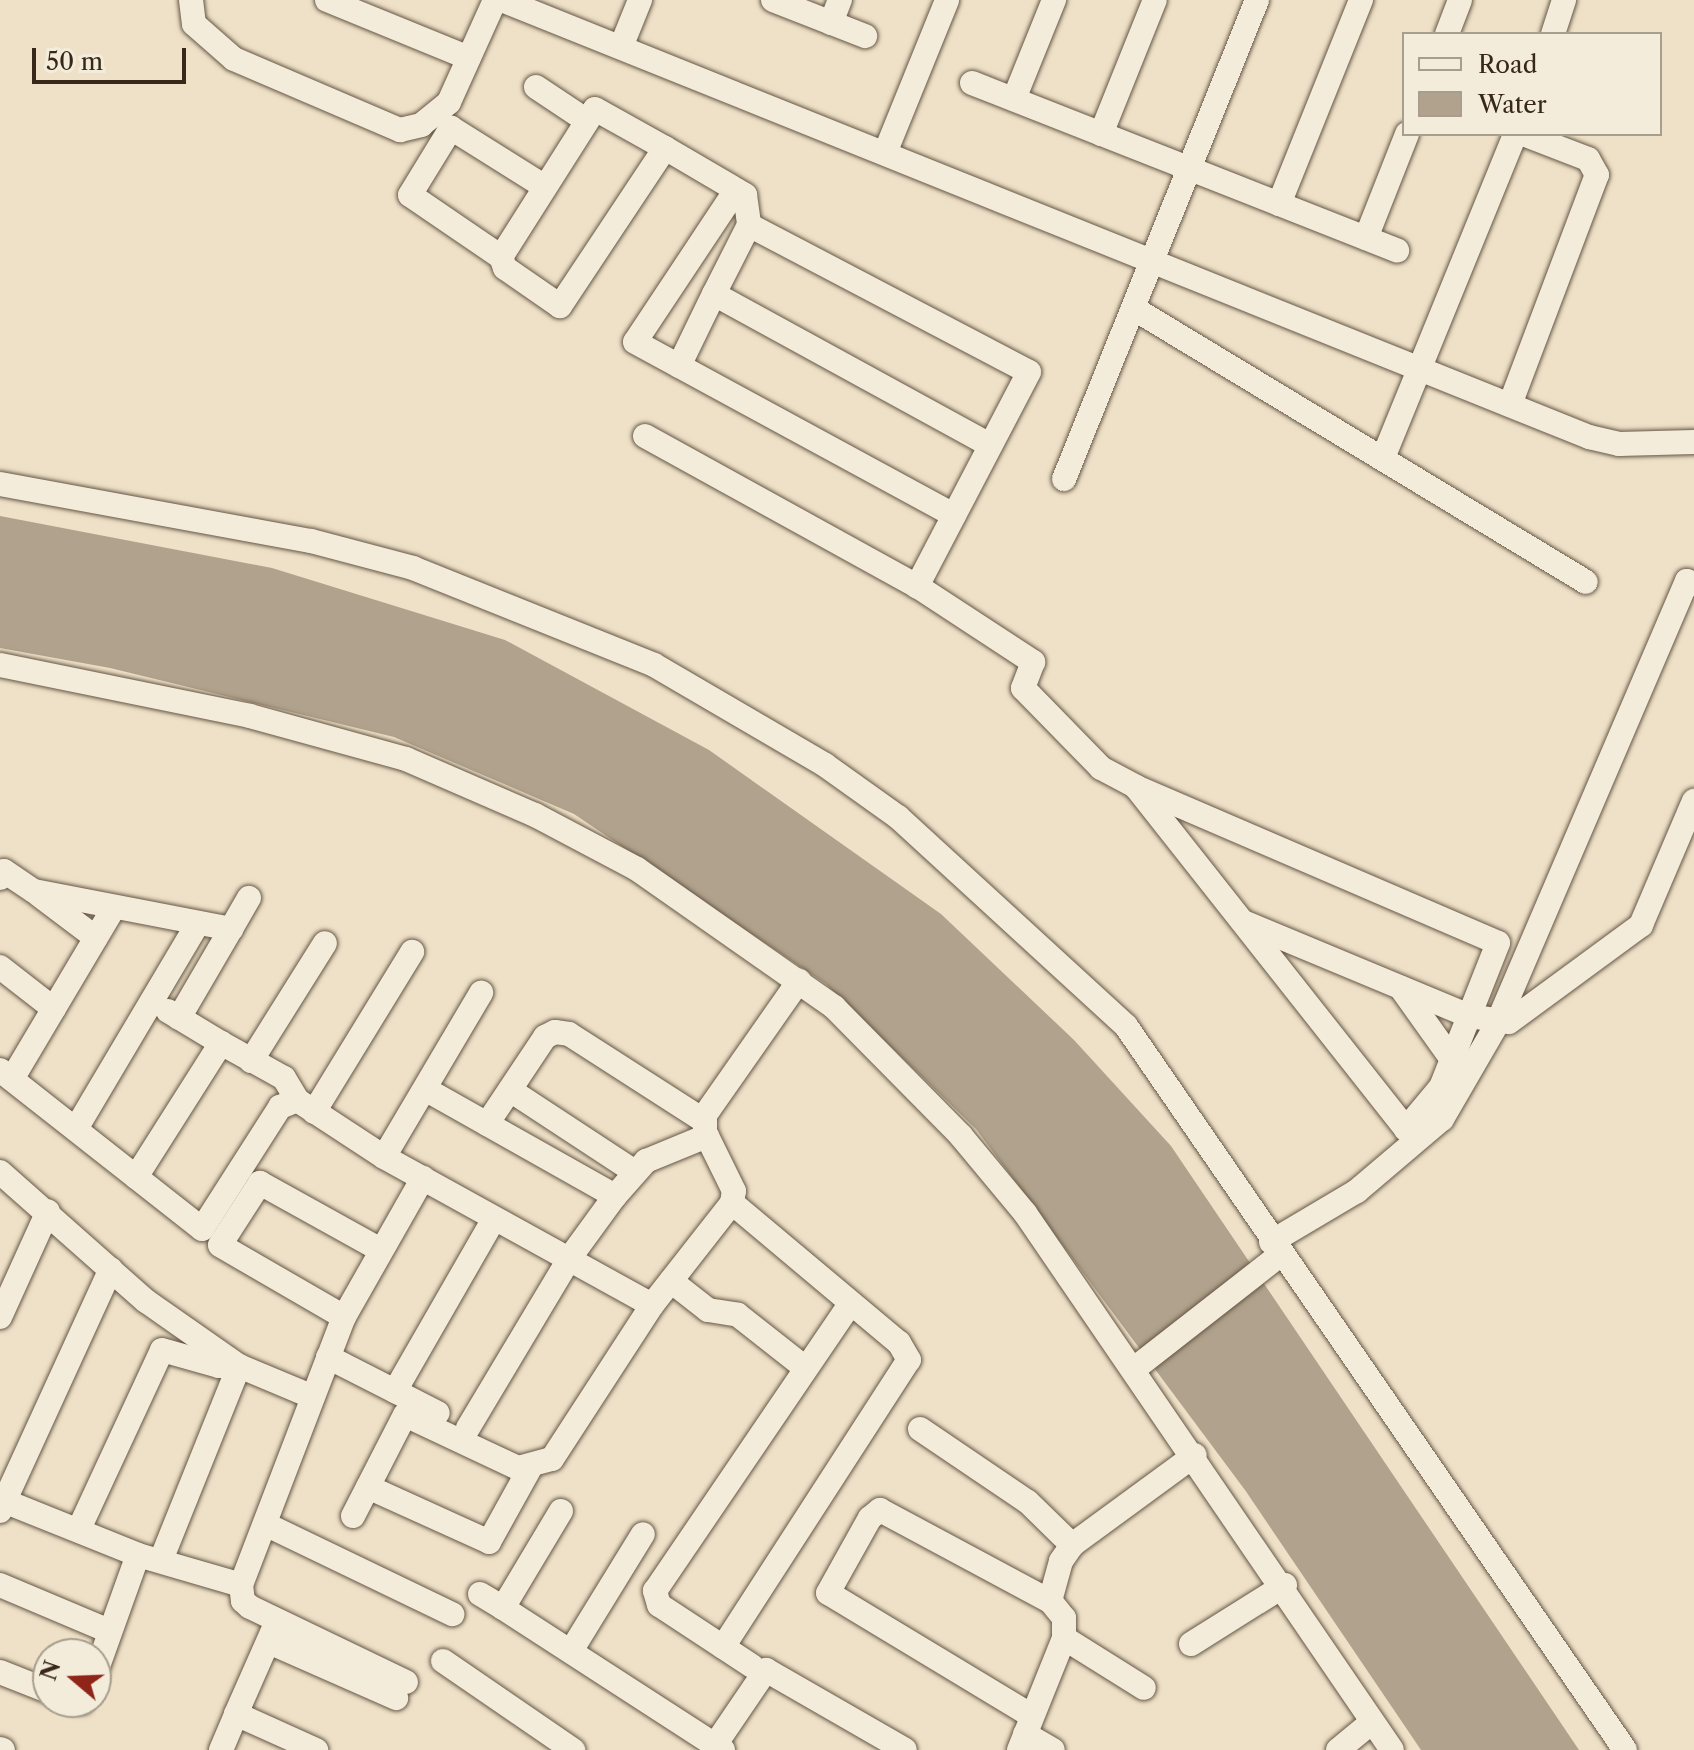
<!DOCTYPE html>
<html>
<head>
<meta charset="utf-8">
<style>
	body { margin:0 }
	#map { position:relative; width:1694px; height:1750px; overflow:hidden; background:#eee1c7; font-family:"Libre Caslon Text",serif }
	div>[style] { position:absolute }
	.water>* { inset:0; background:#b0a28c }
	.roads { filter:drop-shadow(0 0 2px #655645) drop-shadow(0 0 2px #655645) }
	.street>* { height:24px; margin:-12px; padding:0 12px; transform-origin:12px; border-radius:12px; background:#f4ecdb }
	span { translate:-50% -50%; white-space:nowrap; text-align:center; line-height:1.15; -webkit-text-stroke:6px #f4ecdb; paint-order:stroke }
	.legend { position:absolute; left:1402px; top:32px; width:260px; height:104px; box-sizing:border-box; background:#f4ecdb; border:2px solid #a89e8e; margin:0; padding:10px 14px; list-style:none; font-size:24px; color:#37281a }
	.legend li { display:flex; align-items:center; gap:16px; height:40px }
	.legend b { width:40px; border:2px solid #a89e8e }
	.north { position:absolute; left:32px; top:1638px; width:80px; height:80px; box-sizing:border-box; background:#f4ecdb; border:2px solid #a89e8e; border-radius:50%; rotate:289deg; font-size:22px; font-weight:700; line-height:32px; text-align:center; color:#37281a }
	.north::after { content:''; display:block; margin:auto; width:28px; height:36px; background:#8f2418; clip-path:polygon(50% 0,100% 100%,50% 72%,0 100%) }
	.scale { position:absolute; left:32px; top:48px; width:154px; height:36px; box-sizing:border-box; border:4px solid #37281a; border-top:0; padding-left:10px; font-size:24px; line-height:28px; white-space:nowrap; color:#37281a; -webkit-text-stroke:6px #f4ecdb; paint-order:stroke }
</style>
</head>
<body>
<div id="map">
	<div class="water">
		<i style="clip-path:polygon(0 516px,272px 568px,505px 640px,709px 750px,941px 914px,1074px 1040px,1171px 1146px,1579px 1750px,1421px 1750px,1245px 1490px,976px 1129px,826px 984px,574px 814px,394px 737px,110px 668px,0 648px)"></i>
	</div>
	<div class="roads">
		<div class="street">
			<i style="left:191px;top:0;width:24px;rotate:83deg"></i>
			<i style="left:194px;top:24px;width:53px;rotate:41.2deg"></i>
			<i style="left:234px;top:59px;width:181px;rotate:23.2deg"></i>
			<i style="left:400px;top:130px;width:22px;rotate:-13deg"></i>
			<i style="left:421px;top:125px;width:36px;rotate:-39deg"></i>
			<i style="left:449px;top:102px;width:112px;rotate:-65.7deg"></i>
			<i style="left:327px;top:0;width:153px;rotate:22.2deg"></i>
			<i style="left:502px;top:0;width:1172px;rotate:21.9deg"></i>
			<i style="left:1589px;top:437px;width:31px;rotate:13deg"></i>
			<i style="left:1619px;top:444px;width:75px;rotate:-1.5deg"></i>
			<i style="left:773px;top:0;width:99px;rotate:21.4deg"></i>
			<i style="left:831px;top:23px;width:25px;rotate:-69deg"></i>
			<i style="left:1447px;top:34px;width:36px;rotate:-69deg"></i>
			<i style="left:1553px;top:34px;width:36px;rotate:-72deg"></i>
			<i style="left:621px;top:47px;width:51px;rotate:-68deg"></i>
			<i style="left:972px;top:83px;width:457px;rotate:21.5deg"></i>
			<i style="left:536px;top:87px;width:61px;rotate:33.7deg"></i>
			<i style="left:1014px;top:99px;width:107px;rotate:-68deg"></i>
			<i style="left:1101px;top:134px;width:144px;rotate:-68.1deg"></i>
			<i style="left:665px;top:148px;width:190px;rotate:123.6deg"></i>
			<i style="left:560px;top:306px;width:67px;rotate:-145.4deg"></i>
			<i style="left:505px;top:268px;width:12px;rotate:-110deg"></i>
			<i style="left:501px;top:257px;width:175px;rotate:-57.6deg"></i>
			<i style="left:595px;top:109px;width:80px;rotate:29.1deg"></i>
			<i style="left:665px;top:148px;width:93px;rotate:30.4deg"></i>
			<i style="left:745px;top:195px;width:30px;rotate:82deg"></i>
			<i style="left:749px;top:225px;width:316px;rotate:27.7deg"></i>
			<i style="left:1029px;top:372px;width:242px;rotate:117.6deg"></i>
			<i style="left:885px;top:153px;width:165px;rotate:-67.9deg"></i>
			<i style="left:736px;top:190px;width:182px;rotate:123.6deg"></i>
			<i style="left:635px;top:342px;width:363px;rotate:28.5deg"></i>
			<i style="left:1279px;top:204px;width:220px;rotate:-68.1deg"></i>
			<i style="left:749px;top:225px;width:77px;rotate:116.9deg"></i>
			<i style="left:714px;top:294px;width:315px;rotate:28.7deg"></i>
			<i style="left:1366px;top:238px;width:112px;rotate:-68.5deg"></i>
			<i style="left:501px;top:257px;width:110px;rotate:-145.7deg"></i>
			<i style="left:410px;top:195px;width:79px;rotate:-58.5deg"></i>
			<i style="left:451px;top:128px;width:111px;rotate:32.1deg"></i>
			<i style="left:1133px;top:308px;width:529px;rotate:31.17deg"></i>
			<i style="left:679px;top:366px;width:80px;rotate:-64.1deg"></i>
			<i style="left:1511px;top:402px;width:243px;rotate:-69.3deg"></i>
			<i style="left:1597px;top:175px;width:18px;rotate:-119deg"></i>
			<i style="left:1588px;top:159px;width:70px;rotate:-159deg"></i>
			<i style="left:645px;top:436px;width:311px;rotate:28.9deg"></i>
			<i style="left:917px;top:586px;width:139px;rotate:33.2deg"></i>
			<i style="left:1033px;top:662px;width:28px;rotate:111deg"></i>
			<i style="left:1023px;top:688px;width:112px;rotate:45.7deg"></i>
			<i style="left:1101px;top:768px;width:40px;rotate:28deg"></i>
			<i style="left:1383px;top:458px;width:350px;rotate:-67.8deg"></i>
			<i style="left:1064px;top:479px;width:516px;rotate:-68.05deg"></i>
			<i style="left:0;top:484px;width:316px;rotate:10.4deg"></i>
			<i style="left:311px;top:541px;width:106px;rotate:14.8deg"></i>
			<i style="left:413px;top:568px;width:260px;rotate:21.9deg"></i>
			<i style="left:654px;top:665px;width:198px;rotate:30.3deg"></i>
			<i style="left:825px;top:765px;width:90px;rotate:35.5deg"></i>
			<i style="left:898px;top:817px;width:309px;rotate:42.5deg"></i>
			<i style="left:1126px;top:1026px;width:879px;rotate:55.42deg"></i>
			<i style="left:0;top:665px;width:255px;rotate:11.5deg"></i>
			<i style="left:250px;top:716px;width:162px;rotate:15.4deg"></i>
			<i style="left:406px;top:759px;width:141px;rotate:23.5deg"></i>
			<i style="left:535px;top:815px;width:115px;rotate:27.9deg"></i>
			<i style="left:637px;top:869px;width:241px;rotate:35deg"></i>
			<i style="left:834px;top:1007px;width:181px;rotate:45.4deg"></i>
			<i style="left:961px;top:1136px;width:100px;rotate:50.3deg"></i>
			<i style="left:1025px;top:1213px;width:650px;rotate:55.65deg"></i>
			<i style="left:1136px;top:787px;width:394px;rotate:23.3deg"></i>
			<i style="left:1498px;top:943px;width:155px;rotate:111.6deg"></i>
			<i style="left:1441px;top:1087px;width:55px;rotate:129.8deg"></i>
			<i style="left:1406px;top:1129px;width:436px;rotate:-128.3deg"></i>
			<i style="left:0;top:878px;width:8px;rotate:-60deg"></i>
			<i style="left:4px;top:871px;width:36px;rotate:34deg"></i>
			<i style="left:34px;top:891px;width:201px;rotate:10.9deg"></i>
			<i style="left:231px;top:929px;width:36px;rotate:-60deg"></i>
			<i style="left:39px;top:895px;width:71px;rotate:37deg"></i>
			<i style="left:1246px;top:923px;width:242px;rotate:22.6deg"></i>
			<i style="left:1469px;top:1016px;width:40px;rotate:8.5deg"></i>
			<i style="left:1509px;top:1022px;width:164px;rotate:-36.3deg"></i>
			<i style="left:1641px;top:925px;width:135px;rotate:-66.9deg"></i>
			<i style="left:0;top:967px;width:68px;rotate:37.9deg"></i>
			<i style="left:1401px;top:988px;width:90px;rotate:54.5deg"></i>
			<i style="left:168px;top:1011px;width:62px;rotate:31.1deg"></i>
			<i style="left:179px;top:1018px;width:103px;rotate:-59.7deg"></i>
			<i style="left:251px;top:1061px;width:139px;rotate:-57.9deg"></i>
			<i style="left:0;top:1070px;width:257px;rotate:38.2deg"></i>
			<i style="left:202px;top:1229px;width:145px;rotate:-57.4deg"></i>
			<i style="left:280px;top:1107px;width:18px;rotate:-22deg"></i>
			<i style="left:12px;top:1079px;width:200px;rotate:-59.3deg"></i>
			<i style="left:425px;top:1089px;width:218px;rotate:29.4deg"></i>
			<i style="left:615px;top:1196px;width:47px;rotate:-48.5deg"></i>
			<i style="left:646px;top:1161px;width:66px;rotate:-22.3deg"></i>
			<i style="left:510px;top:1090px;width:149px;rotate:33.3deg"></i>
			<i style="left:314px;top:1112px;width:188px;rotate:-58.5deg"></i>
			<i style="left:487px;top:1124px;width:105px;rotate:-56.3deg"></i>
			<i style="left:545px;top:1037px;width:11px;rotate:-27deg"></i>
			<i style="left:555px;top:1032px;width:14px;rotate:8deg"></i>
			<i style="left:569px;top:1034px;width:159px;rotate:32.7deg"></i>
			<i style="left:77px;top:1127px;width:237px;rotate:-59.3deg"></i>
			<i style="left:384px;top:1157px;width:191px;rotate:-59.4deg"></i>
			<i style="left:0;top:1172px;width:195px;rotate:41.5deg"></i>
			<i style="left:146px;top:1301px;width:113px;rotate:35deg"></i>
			<i style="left:239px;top:1366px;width:207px;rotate:111.9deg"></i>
			<i style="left:136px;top:1177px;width:159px;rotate:-57.6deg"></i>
			<i style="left:221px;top:1043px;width:72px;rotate:29.1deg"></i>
			<i style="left:284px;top:1078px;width:26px;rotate:59deg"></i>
			<i style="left:297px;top:1100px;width:104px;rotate:33.2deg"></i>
			<i style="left:384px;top:1157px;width:306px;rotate:28.9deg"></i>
			<i style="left:1271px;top:1242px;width:100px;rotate:-30.7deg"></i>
			<i style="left:1357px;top:1191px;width:111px;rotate:-40.3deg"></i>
			<i style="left:1442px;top:1119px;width:110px;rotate:-59.9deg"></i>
			<i style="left:1497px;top:1024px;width:482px;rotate:-66.8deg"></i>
			<i style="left:1687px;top:581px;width:8px;rotate:23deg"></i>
			<i style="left:671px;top:1281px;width:47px;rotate:38.1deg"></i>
			<i style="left:708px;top:1310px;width:30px;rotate:9deg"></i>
			<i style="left:738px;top:1315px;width:84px;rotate:38.2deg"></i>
			<i style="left:0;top:1317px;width:116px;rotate:-65.6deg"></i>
			<i style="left:344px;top:1317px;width:143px;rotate:-149.9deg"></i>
			<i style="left:220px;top:1245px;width:74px;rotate:-57.2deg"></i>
			<i style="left:260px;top:1183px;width:138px;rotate:29deg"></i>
			<i style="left:328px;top:1357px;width:123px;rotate:27deg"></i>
			<i style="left:1134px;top:1369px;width:185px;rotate:-38deg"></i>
			<i style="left:395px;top:1391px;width:198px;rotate:-60.1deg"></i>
			<i style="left:468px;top:1428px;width:197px;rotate:-59.1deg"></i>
			<i style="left:569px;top:1259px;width:78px;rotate:-53.9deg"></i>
			<i style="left:920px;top:1429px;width:130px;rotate:34.1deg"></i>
			<i style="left:1028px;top:1502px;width:62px;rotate:44.3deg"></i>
			<i style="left:368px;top:1487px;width:133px;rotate:24.4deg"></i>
			<i style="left:489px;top:1542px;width:85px;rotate:-61deg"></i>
			<i style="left:4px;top:1501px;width:144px;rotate:21.9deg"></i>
			<i style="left:138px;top:1555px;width:107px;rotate:16.2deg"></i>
			<i style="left:241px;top:1585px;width:287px;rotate:-69deg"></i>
			<i style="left:344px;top:1317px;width:160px;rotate:-60.4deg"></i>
			<i style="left:0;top:1511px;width:266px;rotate:-65.4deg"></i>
			<i style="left:561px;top:1511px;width:113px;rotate:120.9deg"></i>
			<i style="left:503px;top:1608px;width:252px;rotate:32.9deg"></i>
			<i style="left:353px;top:1516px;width:114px;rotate:-62.8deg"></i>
			<i style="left:405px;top:1415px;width:125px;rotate:25.1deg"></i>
			<i style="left:518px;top:1468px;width:35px;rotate:-15deg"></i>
			<i style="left:552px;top:1459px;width:184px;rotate:-57deg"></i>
			<i style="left:652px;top:1305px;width:130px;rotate:-51.9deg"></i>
			<i style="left:732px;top:1203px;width:12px;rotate:-81deg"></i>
			<i style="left:734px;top:1191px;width:66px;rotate:-116.2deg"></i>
			<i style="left:705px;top:1132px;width:17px;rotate:-90deg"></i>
			<i style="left:705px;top:1115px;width:164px;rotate:-55deg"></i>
			<i style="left:265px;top:1524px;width:208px;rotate:25.7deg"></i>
			<i style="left:79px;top:1529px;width:197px;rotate:-65.1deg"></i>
			<i style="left:162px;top:1350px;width:59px;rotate:15.7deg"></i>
			<i style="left:219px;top:1366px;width:20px"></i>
			<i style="left:239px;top:1366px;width:80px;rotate:22.7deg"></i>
			<i style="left:0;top:1585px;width:118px;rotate:22.9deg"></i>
			<i style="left:241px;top:1585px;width:16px;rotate:83deg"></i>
			<i style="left:243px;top:1601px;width:9px;rotate:41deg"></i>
			<i style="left:250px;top:1607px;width:173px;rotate:25.7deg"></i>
			<i style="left:480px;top:1594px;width:27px;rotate:31deg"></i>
			<i style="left:277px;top:1621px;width:102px;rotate:113.8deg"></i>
			<i style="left:236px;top:1714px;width:88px;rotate:24.2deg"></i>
			<i style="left:1064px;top:1638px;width:94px;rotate:32deg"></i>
			<i style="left:269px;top:1642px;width:139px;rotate:23.8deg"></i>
			<i style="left:1191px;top:1644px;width:111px;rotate:-32.1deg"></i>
			<i style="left:723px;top:1647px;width:342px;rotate:-57.1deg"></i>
			<i style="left:909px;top:1360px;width:20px;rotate:-120deg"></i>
			<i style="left:899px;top:1343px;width:218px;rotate:-140deg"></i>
			<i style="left:571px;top:1651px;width:137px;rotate:-58.4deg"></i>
			<i style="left:443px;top:1661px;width:158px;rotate:34.4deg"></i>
			<i style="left:752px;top:1666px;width:111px;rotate:-146.7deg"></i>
			<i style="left:659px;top:1605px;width:15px;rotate:-106deg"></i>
			<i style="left:655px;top:1591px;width:345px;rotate:-55.8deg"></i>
			<i style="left:0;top:1672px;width:52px;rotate:21.6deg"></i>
			<i style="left:96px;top:1672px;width:124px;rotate:-70.3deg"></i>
			<i style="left:75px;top:1702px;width:7px"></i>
			<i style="left:1032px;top:1716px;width:238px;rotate:-148.9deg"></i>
			<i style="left:828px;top:1593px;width:86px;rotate:-60.8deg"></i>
			<i style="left:870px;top:1518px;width:13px;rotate:-39deg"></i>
			<i style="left:880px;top:1510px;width:193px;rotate:28.2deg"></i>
			<i style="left:1025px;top:1734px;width:32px;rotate:30deg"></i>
			<i style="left:0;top:1749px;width:3px;rotate:18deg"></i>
			<i style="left:221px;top:1750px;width:39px;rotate:-67deg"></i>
			<i style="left:723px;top:1750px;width:9px;rotate:-148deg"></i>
			<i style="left:715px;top:1745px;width:91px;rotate:-55.8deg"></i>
			<i style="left:766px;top:1670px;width:160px;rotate:29.9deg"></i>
			<i style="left:1019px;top:1750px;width:121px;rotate:-68.1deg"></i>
			<i style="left:1064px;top:1638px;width:20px;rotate:-90deg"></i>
			<i style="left:1064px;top:1618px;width:22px;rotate:-129deg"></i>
			<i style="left:1050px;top:1601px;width:41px;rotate:-74.6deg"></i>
			<i style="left:1061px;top:1561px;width:19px;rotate:-55deg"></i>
			<i style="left:1072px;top:1545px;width:152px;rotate:-36.2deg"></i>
			<i style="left:1338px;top:1750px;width:44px;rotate:-39.5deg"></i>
		</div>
	</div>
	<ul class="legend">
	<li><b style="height:10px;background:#f4ecdb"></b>Road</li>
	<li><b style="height:22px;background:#b0a28c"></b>Water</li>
	</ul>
	<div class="north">N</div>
	<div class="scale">50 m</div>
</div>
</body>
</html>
